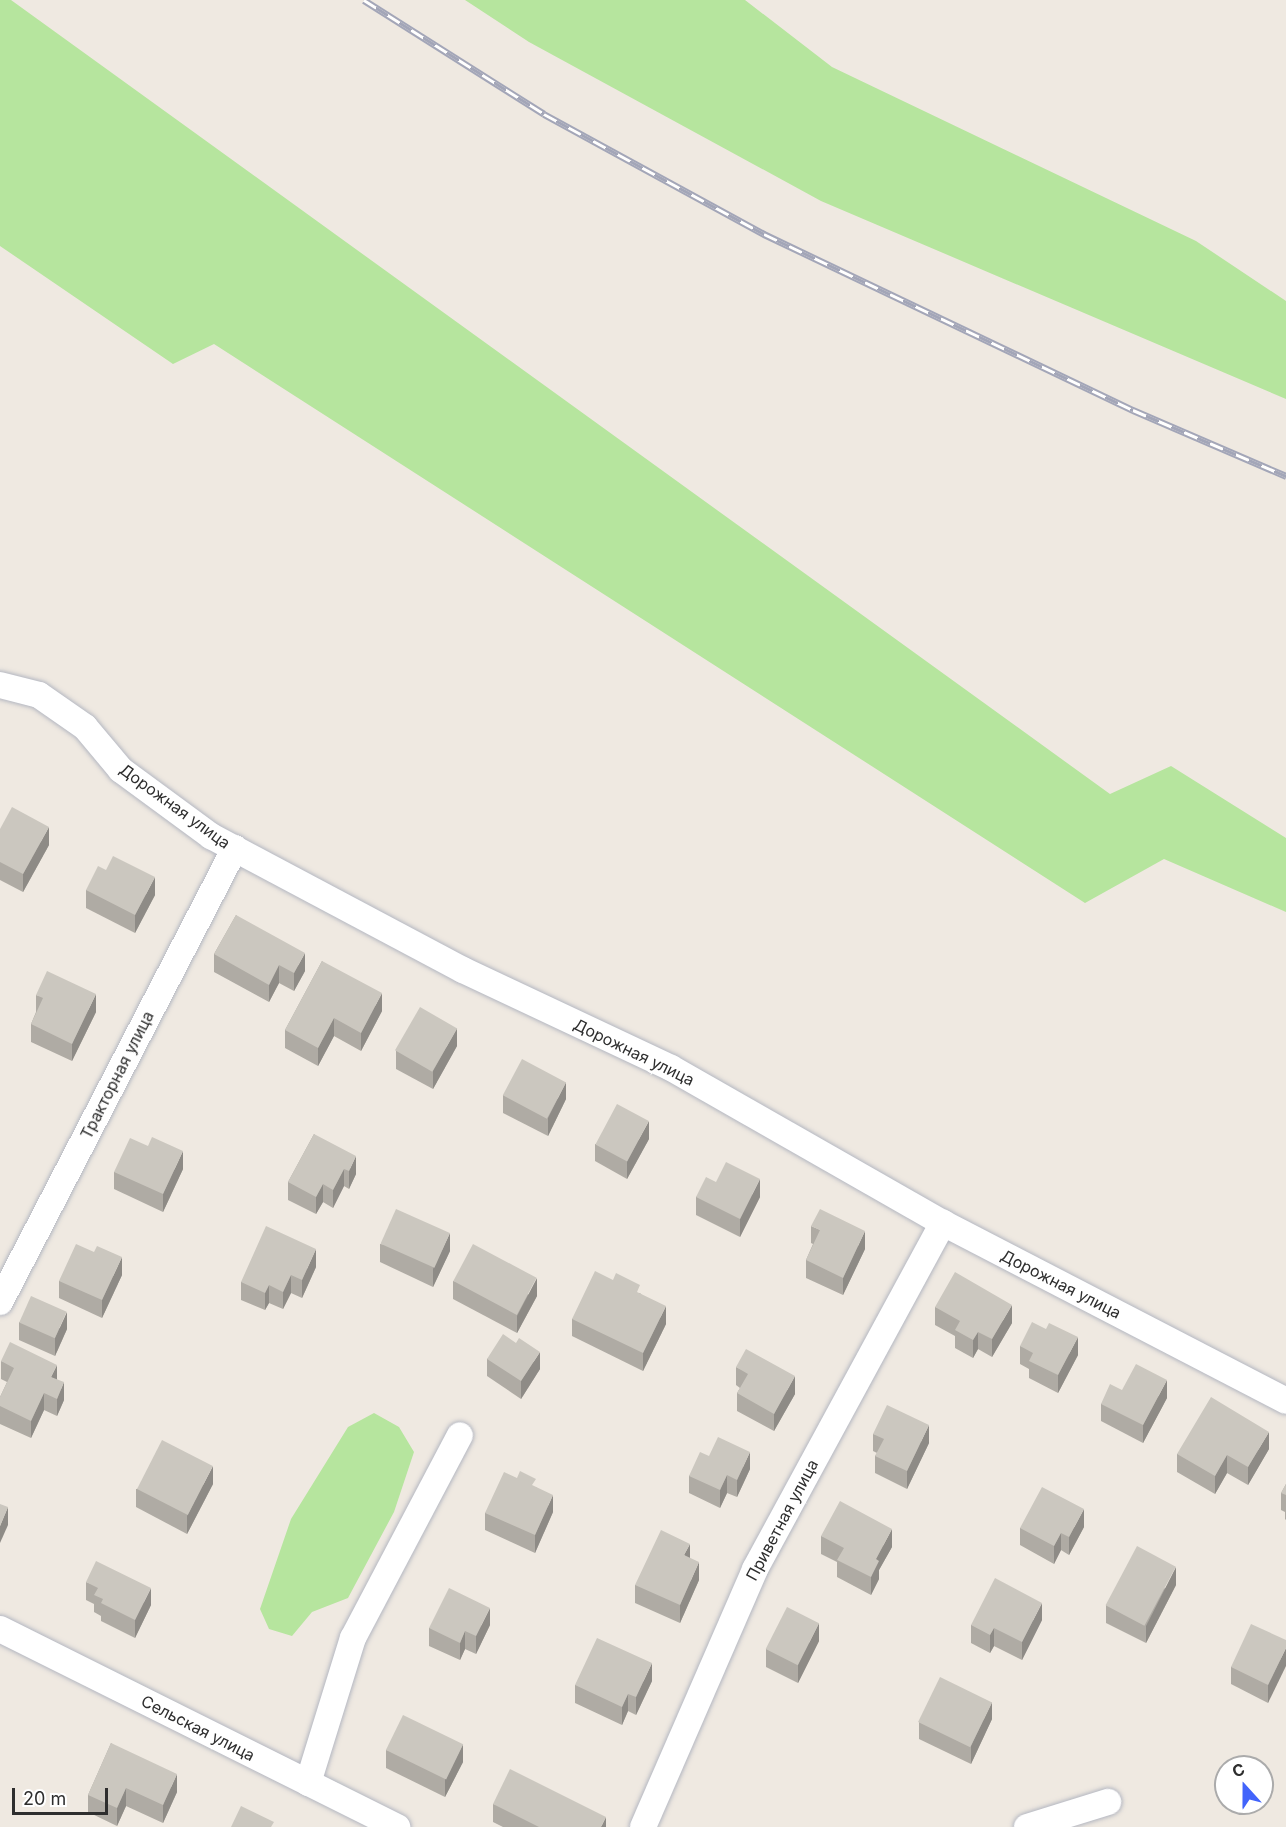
<!DOCTYPE html>
<html>
<head>
<meta charset="utf-8">
<style>
	body { margin:0 }
	#map { position:relative; width:1286px; height:1827px; overflow:hidden; background:#efe9e1; font-family:Inter,sans-serif }
	div>[style] { position:absolute }
	.green>* { inset:0; background:#b6e59e }
	.roads { filter:drop-shadow(0 0 2px #b4b7c1) drop-shadow(0 0 2px #b4b7c1) }
	.minor>* { height:26px; margin:-13px; padding:0 13px; transform-origin:13px; border-radius:13px; background:#fff }
	.rail>* { height:7px; margin-top:-3.5px; transform-origin:0; background:repeating-linear-gradient(90deg,#fff 0 14px,#a3a6b8 0 28px); box-sizing:border-box; border-block:2px solid #a3a6b8 }
	.wall>* { inset:0; background:#afaba4 }
	.shaded-wall>* { inset:0; background:#8e8b86 }
	.building>* { inset:0; background:#cbc7bf; transform-origin:0 0 }
	span { translate:-50% -50%; white-space:nowrap; text-align:center; line-height:1.15; -webkit-text-stroke:5px #fff; paint-order:stroke }
	.street-label { font-size:16px; color:#2e2e2e }
	.north { position:absolute; left:1214px; top:1755px; width:60px; height:60px; box-sizing:border-box; background:#fff; border:2px solid #ababab; border-radius:50%; rotate:339deg; font-size:16px; font-weight:700; line-height:24px; text-align:center; color:#2e2e2e }
	.north::after { content:''; display:block; margin:auto; width:21px; height:27px; background:#4264fb; clip-path:polygon(50% 0,100% 100%,50% 72%,0 100%) }
	.scale { position:absolute; left:12px; top:1788px; width:96px; height:27px; box-sizing:border-box; border:3px solid #2e2e2e; border-top:0; padding-left:8px; font-size:18px; line-height:21px; white-space:nowrap; color:#2e2e2e; -webkit-text-stroke:4px #fff; paint-order:stroke }
</style>
</head>
<body>
<div id="map">
	<div class="green">
		<i style="clip-path:polygon(0 0,11px 0,1110px 794px,1171px 766px,1286px 838px,1286px 912px,1164px 859px,1085px 903px,214px 344px,173px 364px,0 246px)"></i>
		<i style="clip-path:polygon(465px 0,745px 0,832px 67px,1196px 241px,1286px 301px,1286px 399px,821px 201px,529px 42px)"></i>
		<i style="clip-path:polygon(374px 1413px,399px 1427px,414px 1452px,394px 1512px,348px 1598px,312px 1612px,292px 1636px,269px 1629px,260px 1609px,291px 1519px,348px 1427px)"></i>
	</div>
	<div class="roads">
		<div class="minor">
			<i style="left:0;top:685px;width:40px;rotate:14.4deg"></i>
			<i style="left:39px;top:695px;width:56px;rotate:34.8deg"></i>
			<i style="left:85px;top:727px;width:56px;rotate:50.1deg"></i>
			<i style="left:121px;top:770px;width:112px;rotate:36.3deg"></i>
			<i style="left:211px;top:836px;width:285px;rotate:28deg"></i>
			<i style="left:463px;top:970px;width:230px;rotate:25.2deg"></i>
			<i style="left:671px;top:1068px;width:313px;rotate:29.7deg"></i>
			<i style="left:943px;top:1223px;width:386px;rotate:27.4deg"></i>
			<i style="left:0;top:1302px;width:511px;rotate:-62.63deg"></i>
			<i style="left:0;top:1629px;width:444px;rotate:26.5deg"></i>
			<i style="left:308px;top:1783px;width:152px;rotate:-72.8deg"></i>
			<i style="left:353px;top:1638px;width:229px;rotate:-62.2deg"></i>
			<i style="left:643px;top:1827px;width:281px;rotate:-66.5deg"></i>
			<i style="left:755px;top:1569px;width:394px;rotate:-61.5deg"></i>
			<i style="left:1027px;top:1827px;width:85px;rotate:-17.2deg"></i>
		</div>
	</div>
	<div class="rail">
		<i style="left:364px;top:0;width:213px;rotate:32.3deg"></i>
		<i style="left:544px;top:114px;width:251px;rotate:28.6deg"></i>
		<i style="left:764px;top:234px;width:409px;rotate:25.5deg"></i>
		<i style="left:1133px;top:410px;width:167px;rotate:23.3deg"></i>
	</div>
	<div class="wall">
		<i style="clip-path:polygon(0 829px,49px 845px,23px 892px,0 880px)"></i>
		<i style="clip-path:polygon(86px 890px,155px 895px,135px 933px,86px 908px)"></i>
		<i style="clip-path:polygon(236px 915px,305px 971px,294px 991px,279px 983px,269px 1002px,214px 972px,214px 954px)"></i>
		<i style="clip-path:polygon(322px 961px,382px 1011px,361px 1051px,334px 1036px,318px 1066px,285px 1048px,285px 1030px)"></i>
		<i style="clip-path:polygon(36px 995px,96px 1012px,72px 1061px,31px 1042px,31px 1024px,36px 1012px)"></i>
		<i style="clip-path:polygon(457px 1046px,433px 1089px,396px 1069px,396px 1051px)"></i>
		<i style="clip-path:polygon(503px 1095px,566px 1099px,548px 1136px,503px 1113px)"></i>
		<i style="clip-path:polygon(314px 1134px,356px 1174px,349px 1189px,344px 1186px,333px 1208px,323px 1202px,316px 1214px,288px 1200px,288px 1182px)"></i>
		<i style="clip-path:polygon(649px 1139px,627px 1179px,595px 1161px,595px 1144px)"></i>
		<i style="clip-path:polygon(183px 1169px,163px 1212px,114px 1189px,114px 1172px)"></i>
		<i style="clip-path:polygon(716px 1182px,760px 1197px,740px 1237px,696px 1215px,696px 1197px)"></i>
		<i style="clip-path:polygon(811px 1226px,865px 1249px,843px 1295px,806px 1278px,806px 1260px,813px 1244px,811px 1243px)"></i>
		<i style="clip-path:polygon(380px 1244px,450px 1251px,433px 1287px,380px 1262px)"></i>
		<i style="clip-path:polygon(316px 1267px,302px 1298px,291px 1293px,283px 1309px,269px 1303px,265px 1310px,241px 1300px,241px 1282px)"></i>
		<i style="clip-path:polygon(122px 1275px,102px 1318px,59px 1298px,59px 1281px)"></i>
		<i style="clip-path:polygon(453px 1281px,537px 1296px,517px 1333px,453px 1299px)"></i>
		<i style="clip-path:polygon(640px 1293px,666px 1324px,643px 1371px,572px 1336px,572px 1319px)"></i>
		<i style="clip-path:polygon(935px 1307px,1012px 1323px,992px 1357px,978px 1349px,973px 1358px,955px 1348px,955px 1336px,935px 1325px)"></i>
		<i style="clip-path:polygon(19px 1322px,67px 1329px,55px 1356px,19px 1340px)"></i>
		<i style="clip-path:polygon(516px 1343px,540px 1369px,521px 1399px,487px 1376px,487px 1359px)"></i>
		<i style="clip-path:polygon(1020px 1346px,1078px 1355px,1058px 1393px,1029px 1378px,1029px 1369px,1020px 1364px)"></i>
		<i style="clip-path:polygon(1px 1361px,57px 1379px,64px 1400px,57px 1416px,44px 1410px,31px 1438px,0 1424px,0 1397px,7px 1382px,1px 1379px)"></i>
		<i style="clip-path:polygon(736px 1367px,795px 1394px,774px 1431px,737px 1411px,737px 1393px,740px 1388px,736px 1385px)"></i>
		<i style="clip-path:polygon(1122px 1390px,1167px 1398px,1143px 1443px,1101px 1421px,1101px 1404px)"></i>
		<i style="clip-path:polygon(873px 1434px,929px 1443px,907px 1489px,875px 1473px,875px 1456px,877px 1453px,873px 1451px)"></i>
		<i style="clip-path:polygon(1269px 1449px,1248px 1485px,1227px 1473px,1215px 1494px,1177px 1472px,1177px 1454px)"></i>
		<i style="clip-path:polygon(709px 1456px,750px 1469px,737px 1497px,727px 1493px,720px 1508px,689px 1493px,689px 1476px)"></i>
		<i style="clip-path:polygon(213px 1484px,187px 1534px,136px 1507px,136px 1489px)"></i>
		<i style="clip-path:polygon(1286px 1484px,1286px 1520px,1285px 1519px,1285px 1512px,1281px 1510px,1281px 1493px)"></i>
		<i style="clip-path:polygon(536px 1487px,553px 1512px,535px 1553px,485px 1530px,485px 1513px)"></i>
		<i style="clip-path:polygon(1084px 1527px,1069px 1555px,1061px 1550px,1054px 1564px,1020px 1545px,1020px 1528px)"></i>
		<i style="clip-path:polygon(821px 1536px,892px 1547px,879px 1570px,879px 1579px,871px 1595px,837px 1577px,837px 1562px,821px 1554px)"></i>
		<i style="clip-path:polygon(699px 1580px,680px 1623px,635px 1603px,635px 1585px)"></i>
		<i style="clip-path:polygon(86px 1582px,151px 1605px,135px 1638px,101px 1621px,101px 1616px,94px 1612px,94px 1604px,86px 1600px)"></i>
		<i style="clip-path:polygon(1176px 1585px,1146px 1643px,1106px 1623px,1106px 1605px)"></i>
		<i style="clip-path:polygon(1042px 1620px,1022px 1660px,994px 1646px,990px 1653px,971px 1643px,971px 1625px)"></i>
		<i style="clip-path:polygon(490px 1625px,476px 1654px,465px 1649px,460px 1660px,429px 1646px,429px 1628px)"></i>
		<i style="clip-path:polygon(1286px 1640px,1268px 1703px,1231px 1684px,1231px 1667px)"></i>
		<i style="clip-path:polygon(819px 1641px,798px 1683px,766px 1667px,766px 1649px)"></i>
		<i style="clip-path:polygon(652px 1681px,636px 1715px,628px 1711px,622px 1725px,575px 1703px,575px 1685px)"></i>
		<i style="clip-path:polygon(992px 1719px,971px 1764px,919px 1739px,919px 1722px)"></i>
		<i style="clip-path:polygon(111px 1743px,177px 1792px,163px 1823px,126px 1806px,117px 1826px,88px 1812px,88px 1795px)"></i>
		<i style="clip-path:polygon(386px 1750px,463px 1762px,445px 1797px,386px 1768px)"></i>
		<i style="clip-path:polygon(493px 1804px,606px 1827px,503px 1827px,493px 1822px)"></i>
	</div>
	<div class="shaded-wall">
		<i style="clip-path:polygon(49px 827px,49px 845px,23px 892px,23px 874px)"></i>
		<i style="clip-path:polygon(155px 877px,155px 895px,135px 933px,135px 915px)"></i>
		<i style="clip-path:polygon(305px 953px,305px 971px,294px 991px,294px 973px)"></i>
		<i style="clip-path:polygon(279px 965px,279px 983px,269px 1002px,269px 985px)"></i>
		<i style="clip-path:polygon(382px 993px,382px 1011px,361px 1051px,361px 1033px)"></i>
		<i style="clip-path:polygon(96px 994px,96px 1012px,72px 1061px,72px 1044px)"></i>
		<i style="clip-path:polygon(334px 1018px,334px 1036px,318px 1066px,318px 1048px)"></i>
		<i style="clip-path:polygon(457px 1028px,457px 1046px,433px 1089px,433px 1071px)"></i>
		<i style="clip-path:polygon(566px 1082px,566px 1099px,548px 1136px,548px 1118px)"></i>
		<i style="clip-path:polygon(649px 1121px,649px 1139px,627px 1179px,627px 1161px)"></i>
		<i style="clip-path:polygon(183px 1151px,183px 1169px,163px 1212px,163px 1194px)"></i>
		<i style="clip-path:polygon(356px 1156px,356px 1174px,349px 1189px,349px 1171px)"></i>
		<i style="clip-path:polygon(344px 1169px,344px 1186px,333px 1208px,333px 1190px)"></i>
		<i style="clip-path:polygon(760px 1179px,760px 1197px,740px 1237px,740px 1219px)"></i>
		<i style="clip-path:polygon(323px 1184px,323px 1202px,316px 1214px,316px 1197px)"></i>
		<i style="clip-path:polygon(865px 1231px,865px 1249px,843px 1295px,843px 1278px)"></i>
		<i style="clip-path:polygon(450px 1233px,450px 1251px,433px 1287px,433px 1269px)"></i>
		<i style="clip-path:polygon(316px 1249px,316px 1267px,302px 1298px,302px 1280px)"></i>
		<i style="clip-path:polygon(122px 1257px,122px 1275px,102px 1318px,102px 1300px)"></i>
		<i style="clip-path:polygon(291px 1275px,291px 1293px,283px 1309px,283px 1292px)"></i>
		<i style="clip-path:polygon(537px 1278px,537px 1296px,517px 1333px,517px 1316px)"></i>
		<i style="clip-path:polygon(269px 1285px,269px 1303px,265px 1310px,265px 1293px)"></i>
		<i style="clip-path:polygon(1012px 1305px,1012px 1323px,992px 1357px,992px 1339px)"></i>
		<i style="clip-path:polygon(666px 1306px,666px 1324px,643px 1371px,643px 1353px)"></i>
		<i style="clip-path:polygon(67px 1312px,67px 1329px,55px 1356px,55px 1338px)"></i>
		<i style="clip-path:polygon(978px 1332px,978px 1349px,973px 1358px,973px 1340px)"></i>
		<i style="clip-path:polygon(1078px 1337px,1078px 1355px,1058px 1393px,1058px 1375px)"></i>
		<i style="clip-path:polygon(540px 1352px,540px 1369px,521px 1399px,521px 1381px)"></i>
		<i style="clip-path:polygon(57px 1365px,57px 1382px,51px 1377px)"></i>
		<i style="clip-path:polygon(795px 1376px,795px 1394px,774px 1431px,774px 1414px)"></i>
		<i style="clip-path:polygon(1167px 1380px,1167px 1398px,1143px 1443px,1143px 1425px)"></i>
		<i style="clip-path:polygon(64px 1382px,64px 1400px,57px 1416px,57px 1399px)"></i>
		<i style="clip-path:polygon(44px 1393px,44px 1410px,31px 1438px,31px 1421px)"></i>
		<i style="clip-path:polygon(929px 1425px,929px 1443px,907px 1489px,907px 1471px)"></i>
		<i style="clip-path:polygon(1269px 1432px,1269px 1449px,1248px 1485px,1248px 1467px)"></i>
		<i style="clip-path:polygon(750px 1452px,750px 1469px,737px 1497px,737px 1480px)"></i>
		<i style="clip-path:polygon(1227px 1455px,1227px 1473px,1215px 1494px,1215px 1476px)"></i>
		<i style="clip-path:polygon(213px 1466px,213px 1484px,187px 1534px,187px 1516px)"></i>
		<i style="clip-path:polygon(727px 1475px,727px 1493px,720px 1508px,720px 1490px)"></i>
		<i style="clip-path:polygon(553px 1495px,553px 1512px,535px 1553px,535px 1535px)"></i>
		<i style="clip-path:polygon(8px 1507px,8px 1525px,0 1543px,0 1526px)"></i>
		<i style="clip-path:polygon(1084px 1509px,1084px 1527px,1069px 1555px,1069px 1537px)"></i>
		<i style="clip-path:polygon(892px 1529px,892px 1547px,879px 1570px,879px 1579px,871px 1595px,871px 1577px,876px 1559px)"></i>
		<i style="clip-path:polygon(1061px 1533px,1061px 1550px,1054px 1564px,1054px 1546px)"></i>
		<i style="clip-path:polygon(690px 1544px,690px 1561px,684px 1555px)"></i>
		<i style="clip-path:polygon(699px 1562px,699px 1580px,680px 1623px,680px 1605px)"></i>
		<i style="clip-path:polygon(1176px 1567px,1176px 1585px,1146px 1643px,1146px 1626px)"></i>
		<i style="clip-path:polygon(151px 1588px,151px 1605px,135px 1638px,135px 1620px)"></i>
		<i style="clip-path:polygon(1042px 1603px,1042px 1620px,1022px 1660px,1022px 1642px)"></i>
		<i style="clip-path:polygon(490px 1608px,490px 1625px,476px 1654px,476px 1636px)"></i>
		<i style="clip-path:polygon(819px 1623px,819px 1641px,798px 1683px,798px 1665px)"></i>
		<i style="clip-path:polygon(994px 1628px,994px 1646px,990px 1653px,990px 1635px)"></i>
		<i style="clip-path:polygon(465px 1631px,465px 1649px,460px 1660px,460px 1643px)"></i>
		<i style="clip-path:polygon(1286px 1648px,1286px 1666px,1268px 1703px,1268px 1685px)"></i>
		<i style="clip-path:polygon(652px 1663px,652px 1681px,636px 1715px,636px 1697px)"></i>
		<i style="clip-path:polygon(628px 1694px,628px 1711px,622px 1725px,622px 1707px)"></i>
		<i style="clip-path:polygon(992px 1702px,992px 1719px,971px 1764px,971px 1746px)"></i>
		<i style="clip-path:polygon(463px 1744px,463px 1762px,445px 1797px,445px 1779px)"></i>
		<i style="clip-path:polygon(177px 1774px,177px 1792px,163px 1823px,163px 1805px)"></i>
		<i style="clip-path:polygon(126px 1788px,126px 1806px,117px 1826px,117px 1808px)"></i>
		<i style="clip-path:polygon(606px 1817px,606px 1827px,601px 1827px)"></i>
	</div>
	<div class="building">
		<i style="clip-path:polygon(12px 807px,49px 827px,23px 874px,0 862px,0 829px)"></i>
		<i style="clip-path:polygon(113px 856px,155px 877px,135px 915px,86px 890px,98px 866px,106px 870px)"></i>
		<i style="clip-path:polygon(236px 915px,305px 953px,294px 973px,279px 965px,269px 985px,214px 954px)"></i>
		<i style="clip-path:polygon(322px 961px,382px 993px,361px 1033px,334px 1018px,318px 1048px,285px 1030px)"></i>
		<i style="clip-path:polygon(47px 971px,96px 994px,72px 1044px,31px 1024px,43px 998px,36px 995px)"></i>
		<i style="left:420px;top:1007px;width:43px;height:50px;rotate:30deg"></i>
		<i style="left:522px;top:1059px;width:50px;height:41px;rotate:28deg"></i>
		<i style="left:617px;top:1104px;width:36px;height:46px;rotate:28deg"></i>
		<i style="clip-path:polygon(314px 1134px,356px 1156px,349px 1171px,344px 1169px,333px 1190px,323px 1184px,316px 1197px,288px 1182px)"></i>
		<i style="clip-path:polygon(152px 1137px,183px 1151px,163px 1194px,114px 1172px,130px 1138px,148px 1146px)"></i>
		<i style="clip-path:polygon(726px 1162px,760px 1179px,740px 1219px,696px 1197px,706px 1177px,716px 1182px)"></i>
		<i style="left:396px;top:1209px;width:59px;height:38px;rotate:24deg"></i>
		<i style="clip-path:polygon(820px 1209px,865px 1231px,843px 1278px,806px 1260px,820px 1230px,811px 1226px)"></i>
		<i style="clip-path:polygon(266px 1226px,316px 1249px,302px 1280px,291px 1275px,283px 1292px,269px 1285px,265px 1293px,241px 1282px)"></i>
		<i style="clip-path:polygon(76px 1244px,94px 1252px,97px 1246px,122px 1257px,102px 1300px,59px 1281px)"></i>
		<i style="left:473px;top:1244px;width:72px;height:42px;rotate:28deg"></i>
		<i style="clip-path:polygon(595px 1271px,613px 1280px,616px 1273px,640px 1285px,637px 1292px,666px 1306px,643px 1353px,572px 1319px)"></i>
		<i style="clip-path:polygon(955px 1272px,1012px 1305px,992px 1339px,978px 1332px,973px 1340px,955px 1330px,960px 1321px,935px 1307px)"></i>
		<i style="left:31px;top:1296px;width:39px;height:29px;rotate:24deg"></i>
		<i style="clip-path:polygon(1032px 1322px,1046px 1329px,1049px 1323px,1078px 1337px,1058px 1375px,1029px 1361px,1033px 1353px,1020px 1346px)"></i>
		<i style="clip-path:polygon(503px 1334px,516px 1343px,519px 1338px,540px 1352px,521px 1381px,487px 1359px)"></i>
		<i style="clip-path:polygon(10px 1342px,57px 1365px,51px 1377px,64px 1382px,57px 1399px,44px 1393px,31px 1421px,0 1406px,0 1397px,14px 1368px,1px 1361px)"></i>
		<i style="clip-path:polygon(746px 1349px,795px 1376px,774px 1414px,737px 1393px,748px 1374px,736px 1367px)"></i>
		<i style="clip-path:polygon(1136px 1364px,1167px 1380px,1143px 1425px,1101px 1404px,1110px 1384px,1122px 1390px)"></i>
		<i style="clip-path:polygon(1211px 1397px,1269px 1432px,1248px 1467px,1227px 1455px,1215px 1476px,1177px 1454px)"></i>
		<i style="clip-path:polygon(887px 1405px,929px 1425px,907px 1471px,875px 1456px,884px 1439px,873px 1434px)"></i>
		<i style="clip-path:polygon(718px 1437px,750px 1452px,737px 1480px,727px 1475px,720px 1490px,689px 1476px,700px 1452px,709px 1456px)"></i>
		<i style="left:162px;top:1440px;width:57px;height:55px;rotate:27deg"></i>
		<i style="clip-path:polygon(520px 1471px,536px 1479px,532px 1485px,553px 1495px,535px 1535px,485px 1513px,504px 1472px,517px 1478px)"></i>
		<i style="clip-path:polygon(1286px 1484px,1286px 1495px,1281px 1493px)"></i>
		<i style="clip-path:polygon(1042px 1487px,1084px 1509px,1069px 1537px,1061px 1533px,1054px 1546px,1020px 1528px)"></i>
		<i style="clip-path:polygon(840px 1501px,892px 1529px,876px 1559px,879px 1561px,871px 1577px,837px 1560px,844px 1548px,821px 1536px)"></i>
		<i style="clip-path:polygon(0 1504px,8px 1507px,0 1526px)"></i>
		<i style="clip-path:polygon(661px 1530px,690px 1544px,684px 1555px,699px 1562px,680px 1605px,635px 1585px)"></i>
		<i style="left:1137px;top:1546px;width:44px;height:67px;rotate:28deg"></i>
		<i style="clip-path:polygon(96px 1561px,151px 1588px,135px 1620px,101px 1603px,103px 1599px,94px 1595px,98px 1588px,86px 1582px)"></i>
		<i style="clip-path:polygon(995px 1578px,1042px 1603px,1022px 1642px,994px 1628px,990px 1635px,971px 1625px)"></i>
		<i style="clip-path:polygon(449px 1588px,490px 1608px,476px 1636px,465px 1631px,460px 1643px,429px 1628px)"></i>
		<i style="left:787px;top:1607px;width:36px;height:47px;rotate:27deg"></i>
		<i style="clip-path:polygon(1251px 1624px,1286px 1640px,1286px 1648px,1268px 1685px,1231px 1667px)"></i>
		<i style="clip-path:polygon(597px 1638px,652px 1663px,636px 1697px,628px 1694px,622px 1707px,575px 1685px)"></i>
		<i style="left:940px;top:1677px;width:58px;height:50px;rotate:26deg"></i>
		<i style="left:403px;top:1715px;width:67px;height:39px;rotate:26deg"></i>
		<i style="clip-path:polygon(111px 1743px,177px 1774px,163px 1805px,126px 1788px,117px 1808px,88px 1795px)"></i>
		<i style="clip-path:polygon(510px 1769px,606px 1817px,601px 1827px,539px 1827px,493px 1804px)"></i>
		<i style="clip-path:polygon(241px 1806px,274px 1822px,271px 1827px,231px 1827px)"></i>
	</div>
	<div class="street-label">
		<span style="left:175px;top:806px;rotate:36deg">Дорожная улица</span>
		<span style="left:634px;top:1052px;rotate:26deg">Дорожная улица</span>
		<span style="left:117px;top:1075px;rotate:-63deg">Тракторная улица</span>
		<span style="left:1061px;top:1284px;rotate:27deg">Дорожная улица</span>
		<span style="left:782px;top:1520px;rotate:-62deg">Приветная улица</span>
		<span style="left:198px;top:1728px;rotate:27deg">Сельская улица</span>
	</div>
	<div class="north">С</div>
	<div class="scale">20 m</div>
</div>
</body>
</html>
